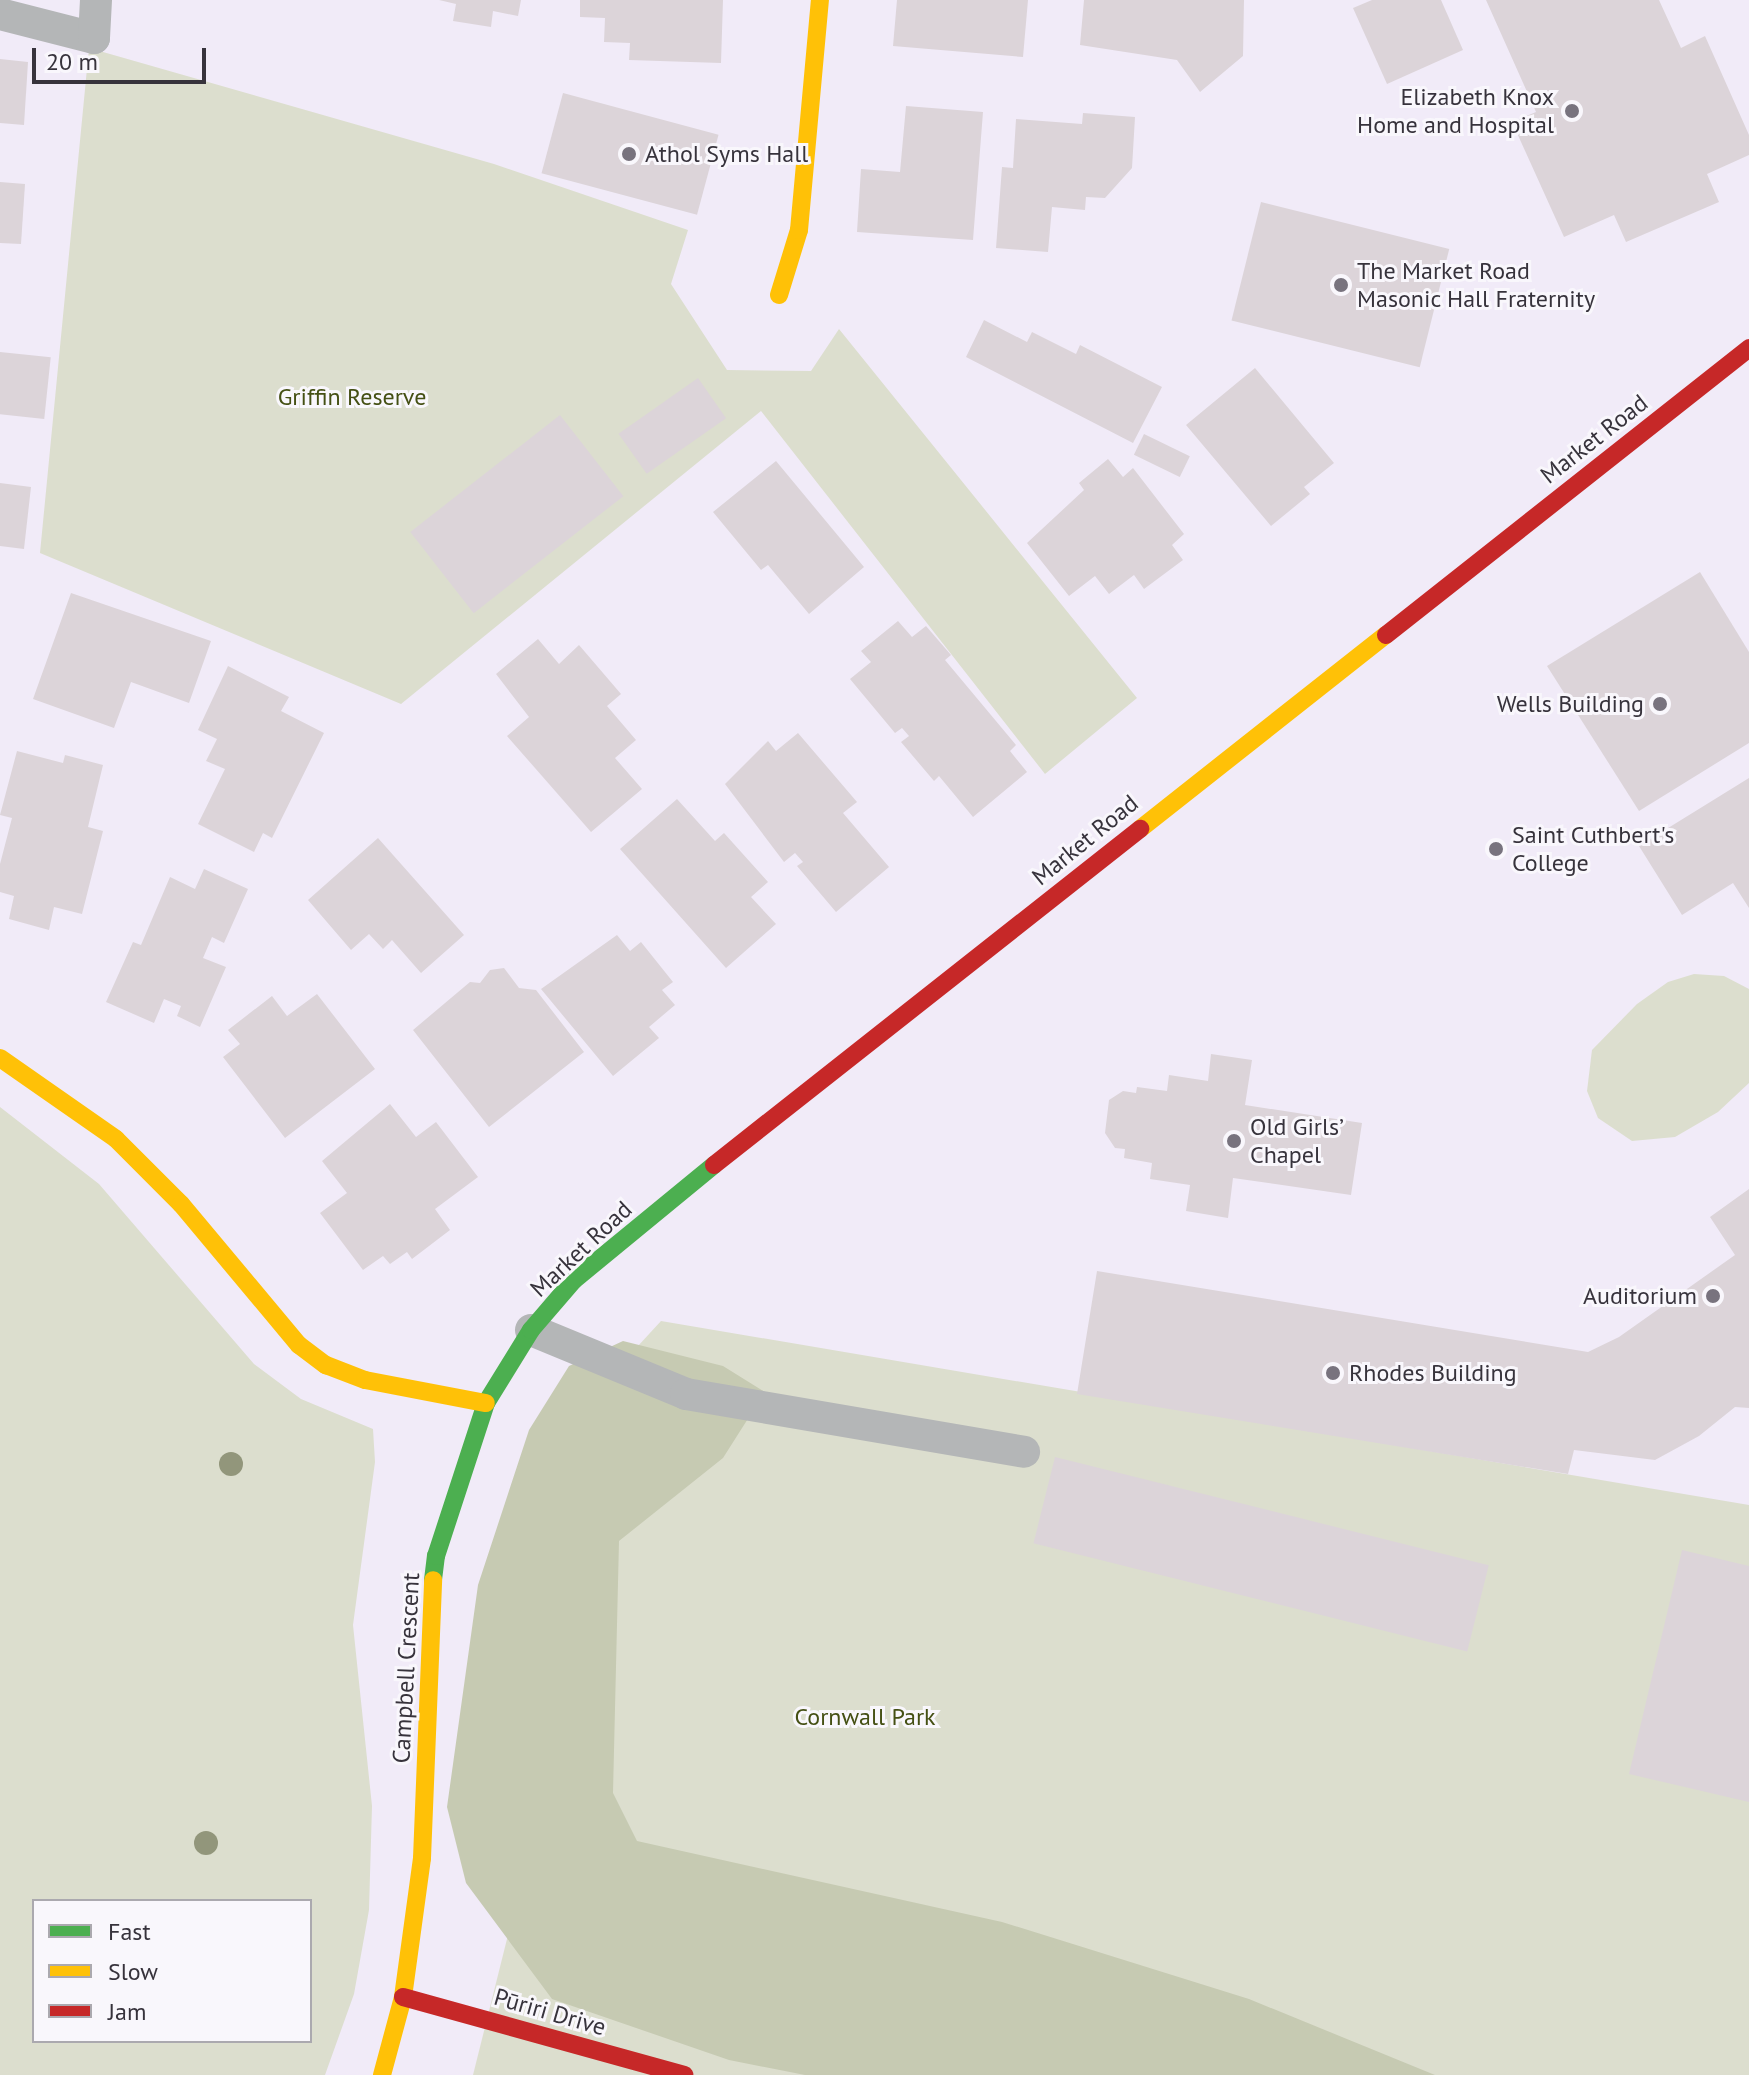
<!DOCTYPE html>
<html>
<head>
<meta charset="utf-8">
<style>
	body { margin:0 }
	#map { position:relative; width:1749px; height:2075px; overflow:hidden; background:#f1ebf8; font-family:"PT Sans",sans-serif }
	div>[style] { position:absolute }
	.green>* { inset:0; background:#dcdece }
	.forest>* { inset:0; background:#c6cab2 }
	.building>* { inset:0; background:#dcd4d9; transform-origin:0 0 }
	.lane>* { height:32px; margin:-16px; padding:0 16px; transform-origin:16px; border-radius:16px; background:#b4b6b7 }
	.fast>* { height:18px; margin:-9px; padding:0 9px; transform-origin:9px; border-radius:9px; background:#4caf50 }
	.slow>* { height:18px; margin:-9px; padding:0 9px; transform-origin:9px; border-radius:9px; background:#ffc107 }
	.jam>* { height:18px; margin:-9px; padding:0 9px; transform-origin:9px; border-radius:9px; background:#c62828 }
	.trees>* { width:24px; height:24px; margin:-12px; border-radius:50%; background:#92967b }
	.dots>* { width:22px; height:22px; translate:-50% -50%; box-sizing:border-box; border:4px solid #f9f7fc; border-radius:50% }
	span { translate:-50% -50%; white-space:nowrap; text-align:center; line-height:1.15; -webkit-text-stroke:6px #f9f7fc; paint-order:stroke }
	.poi-label { font-size:24px; color:#37333c }
	.right { translate:-100% -50%; text-align:right }
	.left { translate:0 -50%; text-align:left }
	.park-label { font-size:24px; color:#455014 }
	.street-label { font-size:24px; color:#37333c }
	.legend { position:absolute; left:32px; top:1899px; width:280px; height:144px; box-sizing:border-box; background:#f9f7fc; border:2px solid #aba9af; margin:0; padding:10px 14px; list-style:none; font-size:24px; color:#37333c }
	.legend li { display:flex; align-items:center; gap:16px; height:40px }
	.legend b { width:40px; border:2px solid #aba9af }
	.scale { position:absolute; left:32px; top:48px; width:174px; height:36px; box-sizing:border-box; border:4px solid #37333c; border-top:0; padding-left:10px; font-size:24px; line-height:28px; white-space:nowrap; color:#37333c; -webkit-text-stroke:6px #f9f7fc; paint-order:stroke }
</style>
</head>
<body>
<div id="map">
	<div class="green">
		<i style="clip-path:polygon(89px 48px,494px 164px,688px 230px,671px 284px,727px 370px,811px 371px,839px 329px,1137px 698px,1045px 774px,761px 411px,401px 704px,40px 553px)"></i>
		<i style="clip-path:polygon(1694px 974px,1724px 976px,1749px 989px,1749px 1083px,1718px 1112px,1675px 1137px,1632px 1141px,1598px 1118px,1587px 1091px,1592px 1050px,1637px 1004px,1668px 982px)"></i>
		<i style="clip-path:polygon(evenodd,0 1107px,99px 1184px,254px 1364px,301px 1399px,373px 1429px,375px 1462px,353px 1625px,372px 1806px,369px 1910px,354px 1994px,325px 2075px,0 2075px,0 1107px,34px 1901px,310px 1901px,310px 2041px,34px 2041px,34px 1901px)"></i>
		<i style="clip-path:polygon(661px 1321px,1749px 1505px,1749px 2075px,473px 2075px,515px 1907px,568px 1422px)"></i>
	</div>
	<div class="forest">
		<i style="clip-path:polygon(623px 1341px,723px 1366px,765px 1392px,723px 1458px,619px 1541px,613px 1793px,637px 1841px,1002px 1922px,1249px 1999px,1435px 2075px,805px 2075px,729px 2060px,552px 1999px,466px 1883px,447px 1807px,478px 1585px,529px 1430px,569px 1366px)"></i>
	</div>
	<div class="building">
		<i style="clip-path:polygon(439px 0,521px 0,518px 16px,493px 11px,491px 27px,453px 21px,456px 4px)"></i>
		<i style="clip-path:polygon(580px 0,723px 0,721px 63px,629px 60px,630px 43px,604px 42px,605px 18px,580px 17px)"></i>
		<i style="clip-path:polygon(897px 0,1028px 0,1023px 57px,893px 46px)"></i>
		<i style="clip-path:polygon(1084px 0,1244px 0,1243px 56px,1200px 92px,1177px 60px,1080px 45px)"></i>
		<i style="clip-path:polygon(1372px 0,1441px 0,1463px 50px,1387px 84px,1353px 8px)"></i>
		<i style="clip-path:polygon(1486px 0,1659px 0,1681px 48px,1705px 36px,1749px 135px,1749px 155px,1707px 174px,1719px 202px,1626px 242px,1614px 215px,1564px 237px,1512px 122px,1536px 112px)"></i>
		<i style="clip-path:polygon(0 59px,28px 62px,24px 125px,0 123px)"></i>
		<i style="left:563px;top:93px;width:161px;height:83px;rotate:15deg"></i>
		<i style="clip-path:polygon(906px 106px,983px 112px,973px 240px,857px 232px,861px 169px,900px 172px)"></i>
		<i style="clip-path:polygon(1083px 113px,1135px 117px,1132px 168px,1105px 198px,1086px 197px,1085px 210px,1052px 207px,1048px 252px,996px 248px,1002px 167px,1013px 168px,1016px 119px,1082px 124px)"></i>
		<i style="clip-path:polygon(0 182px,25px 184px,21px 244px,0 243px)"></i>
		<i style="left:1261px;top:202px;width:194px;height:122px;rotate:14deg"></i>
		<i style="clip-path:polygon(984px 320px,1027px 342px,1032px 332px,1076px 354px,1080px 345px,1162px 387px,1133px 443px,966px 357px)"></i>
		<i style="left:0;top:352px;width:51px;height:62px;rotate:6deg"></i>
		<i style="clip-path:polygon(1255px 368px,1334px 463px,1304px 487px,1310px 494px,1271px 526px,1186px 425px)"></i>
		<i style="left:698px;top:378px;width:49px;height:97px;rotate:55deg"></i>
		<i style="left:560px;top:415px;width:103px;height:190px;rotate:52deg"></i>
		<i style="left:1144px;top:434px;width:51px;height:23px;rotate:26deg"></i>
		<i style="clip-path:polygon(1108px 459px,1123px 477px,1133px 468px,1184px 534px,1172px 545px,1183px 560px,1144px 589px,1134px 575px,1109px 594px,1095px 576px,1069px 596px,1027px 543px,1084px 490px,1079px 483px)"></i>
		<i style="clip-path:polygon(776px 461px,864px 567px,809px 614px,768px 565px,761px 570px,713px 512px)"></i>
		<i style="clip-path:polygon(0 483px,31px 487px,24px 549px,0 546px)"></i>
		<i style="clip-path:polygon(1700px 572px,1749px 652px,1749px 743px,1639px 811px,1547px 666px)"></i>
		<i style="clip-path:polygon(71px 593px,211px 641px,189px 703px,131px 682px,114px 728px,33px 699px)"></i>
		<i style="clip-path:polygon(898px 621px,912px 637px,926px 626px,951px 655px,945px 660px,1016px 745px,1010px 751px,1027px 772px,973px 817px,939px 776px,934px 781px,901px 742px,909px 736px,902px 728px,895px 733px,850px 679px,871px 662px,861px 651px)"></i>
		<i style="clip-path:polygon(538px 639px,559px 664px,579px 645px,621px 694px,607px 706px,636px 740px,615px 758px,642px 789px,591px 832px,507px 736px,529px 717px,496px 674px)"></i>
		<i style="clip-path:polygon(228px 666px,289px 697px,281px 711px,324px 733px,272px 838px,263px 833px,254px 852px,198px 824px,225px 769px,206px 761px,217px 739px,198px 730px)"></i>
		<i style="clip-path:polygon(798px 733px,857px 802px,843px 813px,889px 867px,836px 912px,797px 866px,803px 862px,795px 853px,784px 862px,725px 784px,768px 741px,776px 751px)"></i>
		<i style="clip-path:polygon(17px 751px,63px 763px,65px 755px,103px 765px,88px 827px,103px 831px,82px 914px,54px 907px,49px 930px,9px 919px,14px 896px,0 892px,0 864px,12px 818px,0 815px)"></i>
		<i style="clip-path:polygon(1749px 778px,1749px 908px,1733px 883px,1682px 915px,1639px 846px)"></i>
		<i style="clip-path:polygon(677px 799px,715px 841px,724px 833px,768px 882px,751px 897px,776px 924px,726px 968px,620px 849px)"></i>
		<i style="clip-path:polygon(378px 838px,464px 935px,421px 973px,392px 940px,383px 949px,369px 934px,351px 950px,308px 900px)"></i>
		<i style="clip-path:polygon(204px 869px,248px 889px,224px 943px,212px 937px,203px 958px,226px 967px,200px 1027px,177px 1016px,181px 1006px,164px 999px,154px 1023px,106px 1002px,133px 942px,141px 945px,170px 877px,195px 889px)"></i>
		<i style="clip-path:polygon(617px 935px,630px 951px,641px 942px,673px 982px,662px 990px,675px 1005px,649px 1027px,659px 1038px,613px 1076px,541px 989px)"></i>
		<i style="clip-path:polygon(504px 968px,519px 988px,536px 990px,584px 1052px,489px 1127px,413px 1030px,470px 982px,480px 983px,490px 970px)"></i>
		<i style="clip-path:polygon(317px 994px,375px 1069px,285px 1138px,223px 1057px,240px 1044px,228px 1030px,272px 996px,287px 1016px)"></i>
		<i style="clip-path:polygon(1211px 1054px,1252px 1060px,1245px 1105px,1362px 1123px,1351px 1195px,1233px 1178px,1228px 1218px,1186px 1211px,1190px 1185px,1150px 1179px,1152px 1163px,1124px 1158px,1125px 1149px,1115px 1148px,1105px 1133px,1109px 1100px,1123px 1091px,1136px 1093px,1137px 1087px,1167px 1091px,1169px 1075px,1208px 1081px)"></i>
		<i style="clip-path:polygon(390px 1104px,416px 1137px,436px 1122px,478px 1177px,435px 1209px,450px 1230px,412px 1259px,407px 1252px,390px 1264px,383px 1256px,363px 1270px,320px 1213px,347px 1193px,322px 1161px)"></i>
		<i style="clip-path:polygon(1749px 1189px,1749px 1408px,1735px 1407px,1699px 1436px,1655px 1460px,1574px 1450px,1568px 1474px,1077px 1394px,1097px 1271px,1588px 1352px,1619px 1337px,1735px 1255px,1710px 1217px)"></i>
		<i style="left:1055px;top:1457px;width:447px;height:89px;rotate:14deg"></i>
		<i style="clip-path:polygon(1682px 1550px,1749px 1566px,1749px 1802px,1629px 1774px)"></i>
	</div>
	<div class="lane">
		<i style="left:0;top:14px;width:97px;rotate:14.3deg"></i>
		<i style="left:94px;top:38px;width:38px;rotate:-87deg"></i>
		<i style="left:531px;top:1330px;width:168px;rotate:22.4deg"></i>
		<i style="left:686px;top:1394px;width:343px;rotate:9.7deg"></i>
	</div>
	<div class="fast">
		<i style="left:433px;top:1580px;width:24px;rotate:-83deg"></i>
		<i style="left:436px;top:1556px;width:161px;rotate:-71.9deg"></i>
		<i style="left:486px;top:1403px;width:86px;rotate:-58.3deg"></i>
		<i style="left:531px;top:1330px;width:66px;rotate:-49.3deg"></i>
		<i style="left:574px;top:1280px;width:181px;rotate:-39.4deg"></i>
	</div>
	<div class="slow">
		<i style="left:779px;top:295px;width:68px;rotate:-72.9deg"></i>
		<i style="left:799px;top:230px;width:231px;rotate:-84.8deg"></i>
		<i style="left:1140px;top:829px;width:313px;rotate:-38.3deg"></i>
		<i style="left:0;top:1058px;width:141px;rotate:34.9deg"></i>
		<i style="left:116px;top:1139px;width:92px;rotate:45deg"></i>
		<i style="left:181px;top:1204px;width:184px;rotate:50.1deg"></i>
		<i style="left:299px;top:1345px;width:34px;rotate:37deg"></i>
		<i style="left:326px;top:1365px;width:42px;rotate:21deg"></i>
		<i style="left:365px;top:1380px;width:123px;rotate:10.8deg"></i>
		<i style="left:382px;top:2075px;width:81px;rotate:-74.9deg"></i>
		<i style="left:403px;top:1997px;width:140px;rotate:-82.2deg"></i>
		<i style="left:422px;top:1858px;width:278px;rotate:-87.7deg"></i>
	</div>
	<div class="jam">
		<i style="left:1386px;top:635px;width:463px;rotate:-38.3deg"></i>
		<i style="left:714px;top:1165px;width:543px;rotate:-38.26deg"></i>
		<i style="left:403px;top:1997px;width:292px;rotate:15.5deg"></i>
	</div>
	<div class="trees">
		<i style="left:231px;top:1464px"></i>
		<i style="left:206px;top:1843px"></i>
	</div>
	<div class="dots">
		<i style="left:1572px;top:111px;background:#78737e"></i>
		<i style="left:629px;top:154px;background:#78737e"></i>
		<i style="left:1341px;top:285px;background:#78737e"></i>
		<i style="left:1660px;top:704px;background:#78737e"></i>
		<i style="left:1496px;top:849px;background:#78737e"></i>
		<i style="left:1234px;top:1141px;background:#78737e"></i>
		<i style="left:1713px;top:1296px;background:#78737e"></i>
		<i style="left:1333px;top:1373px;background:#78737e"></i>
	</div>
	<div class="poi-label">
		<span class="right" style="left:1554px;top:111px">Elizabeth Knox<br>Home and Hospital</span>
		<span class="left" style="left:645px;top:154px">Athol Syms Hall</span>
		<span class="left" style="left:1357px;top:285px">The Market Road<br>Masonic Hall Fraternity</span>
		<span class="right" style="left:1644px;top:704px">Wells Building</span>
		<span class="left" style="left:1512px;top:849px">Saint Cuthbert's<br>College</span>
		<span class="left" style="left:1250px;top:1141px">Old Girls’<br>Chapel</span>
		<span class="right" style="left:1697px;top:1296px">Auditorium</span>
		<span class="left" style="left:1349px;top:1373px">Rhodes Building</span>
	</div>
	<div class="park-label">
		<span style="left:352px;top:397px">Griffin Reserve</span>
		<span style="left:865px;top:1717px">Cornwall Park</span>
	</div>
	<div class="street-label">
		<span style="left:1594px;top:439px;rotate:-38deg">Market Road</span>
		<span style="left:1085px;top:840px;rotate:-39deg">Market Road</span>
		<span style="left:581px;top:1249px;rotate:-43deg">Market Road</span>
		<span style="left:406px;top:1668px;rotate:-87deg">Campbell Crescent</span>
		<span style="left:550px;top:2012px;rotate:16deg">Pūriri Drive</span>
	</div>
	<ul class="legend">
	<li><b style="height:10px;background:#4caf50"></b>Fast</li>
	<li><b style="height:10px;background:#ffc107"></b>Slow</li>
	<li><b style="height:10px;background:#c62828"></b>Jam</li>
	</ul>
	<div class="scale">20 m</div>
</div>
</body>
</html>
